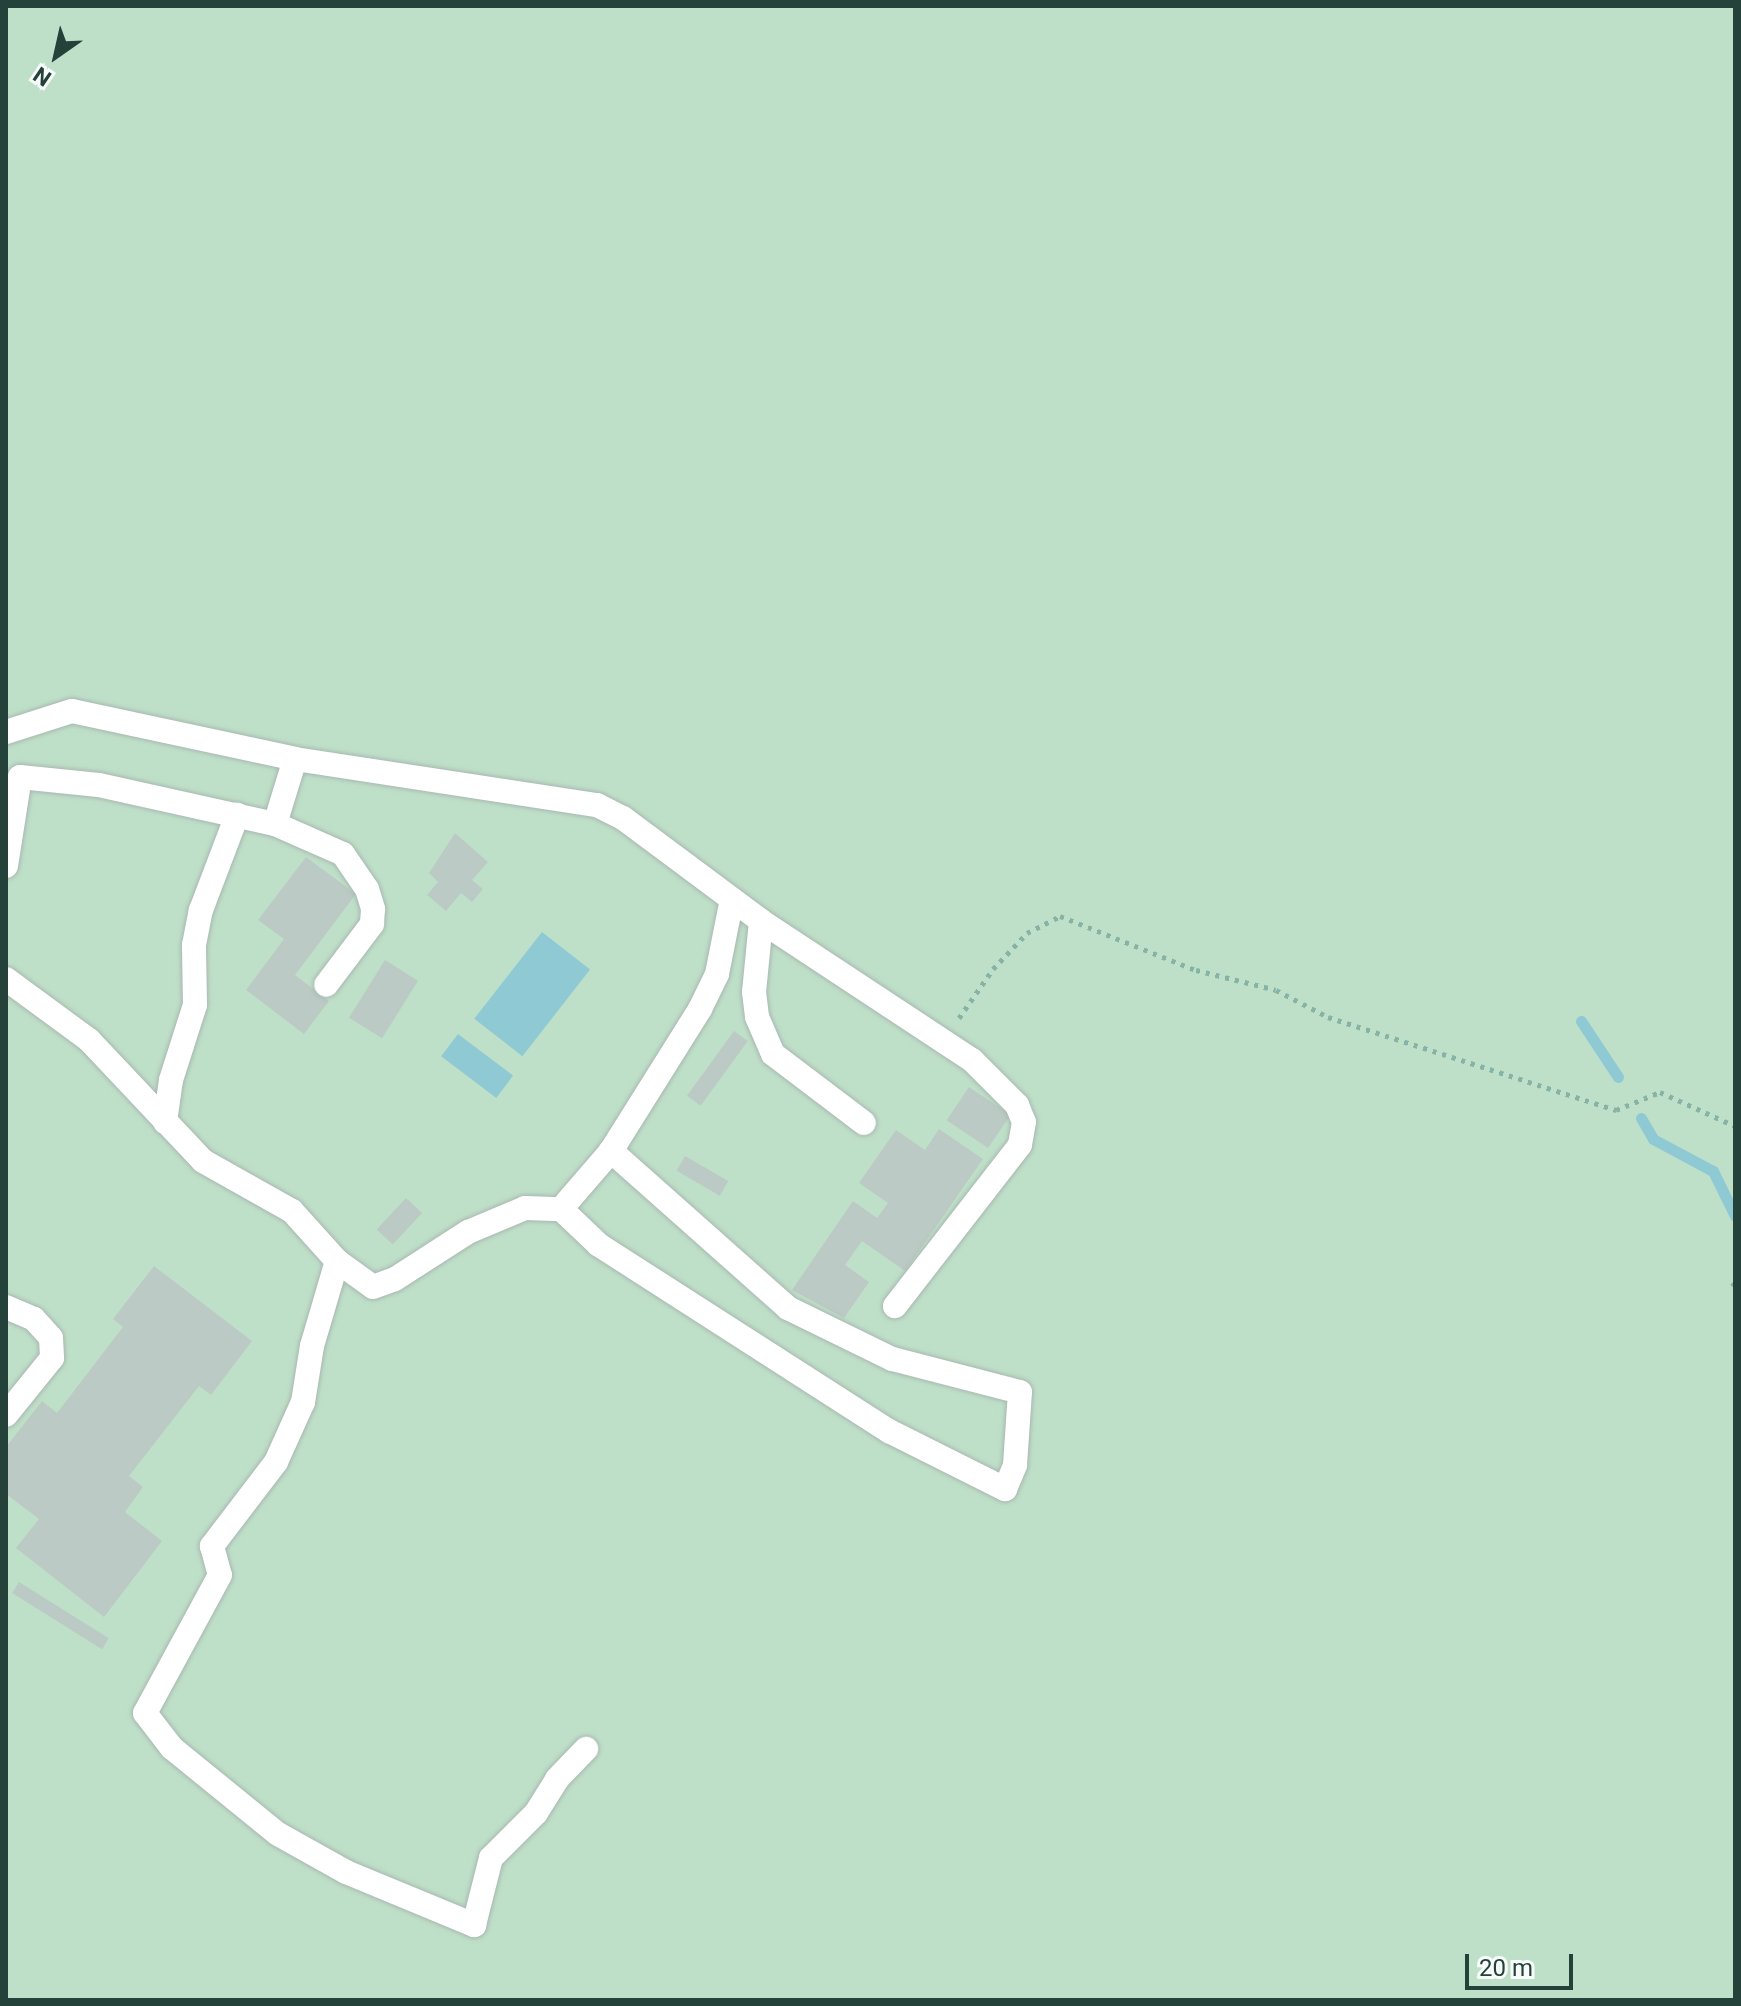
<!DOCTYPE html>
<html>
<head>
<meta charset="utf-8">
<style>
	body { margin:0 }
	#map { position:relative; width:1741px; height:2006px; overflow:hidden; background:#e6efeb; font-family:Roboto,sans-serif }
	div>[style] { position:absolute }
	.green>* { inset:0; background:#bfe0c8; transform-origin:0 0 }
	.water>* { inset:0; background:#8ec9d4; transform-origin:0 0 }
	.stream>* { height:11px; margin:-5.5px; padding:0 5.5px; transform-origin:5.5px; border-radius:5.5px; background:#8ec9d4 }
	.building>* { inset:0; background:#bbcac4; transform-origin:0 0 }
	.path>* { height:5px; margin-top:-2.5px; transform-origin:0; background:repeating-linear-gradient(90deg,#86b3a5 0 4px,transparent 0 10px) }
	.roads { filter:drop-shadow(0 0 2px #a8b8b2) drop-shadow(0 0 2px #a8b8b2) }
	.minor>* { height:24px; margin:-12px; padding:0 12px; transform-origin:12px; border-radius:12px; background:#fff }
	span { translate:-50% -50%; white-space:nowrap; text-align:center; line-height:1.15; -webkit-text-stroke:6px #f7fbf9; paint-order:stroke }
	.frame { position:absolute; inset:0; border:8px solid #24423a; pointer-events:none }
	.north { position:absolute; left:16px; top:16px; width:80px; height:80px; -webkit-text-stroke:6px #f7fbf9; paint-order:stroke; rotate:214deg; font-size:22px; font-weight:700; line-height:32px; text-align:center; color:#24423a }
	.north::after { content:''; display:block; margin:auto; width:28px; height:36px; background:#24423a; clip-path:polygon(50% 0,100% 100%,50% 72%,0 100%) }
	.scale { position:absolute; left:1465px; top:1954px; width:108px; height:36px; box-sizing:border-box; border:4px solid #24423a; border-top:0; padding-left:10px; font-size:24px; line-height:28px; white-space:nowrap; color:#24423a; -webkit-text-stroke:6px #f7fbf9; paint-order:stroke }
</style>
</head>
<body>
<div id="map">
	<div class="green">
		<i style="left:6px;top:6px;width:1729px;height:1994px"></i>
	</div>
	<div class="water">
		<i style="left:542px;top:932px;width:61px;height:110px;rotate:38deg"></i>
		<i style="left:458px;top:1034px;width:69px;height:28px;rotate:37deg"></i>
	</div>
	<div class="stream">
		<i style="left:1581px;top:1021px;width:67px;rotate:56.5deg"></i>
		<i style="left:1641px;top:1118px;width:24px;rotate:60deg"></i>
		<i style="left:1653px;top:1139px;width:68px;rotate:28.1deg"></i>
		<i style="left:1713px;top:1171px;width:50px;rotate:63.9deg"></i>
	</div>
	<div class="building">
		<i style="clip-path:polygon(455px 833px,488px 862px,472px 880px,483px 889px,472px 902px,461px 893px,446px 911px,427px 895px,438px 882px,429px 873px)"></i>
		<i style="clip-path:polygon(306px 857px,356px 894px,295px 975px,329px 1001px,304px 1034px,246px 990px,284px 939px,258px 920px)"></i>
		<i style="left:385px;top:960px;width:39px;height:68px;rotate:32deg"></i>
		<i style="left:734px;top:1031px;width:17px;height:80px;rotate:36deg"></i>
		<i style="left:969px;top:1087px;width:50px;height:40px;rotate:34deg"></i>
		<i style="clip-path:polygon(939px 1129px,983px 1159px,905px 1271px,862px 1241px,845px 1265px,869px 1282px,844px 1318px,792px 1290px,853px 1201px,877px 1218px,888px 1203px,859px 1183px,896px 1130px,925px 1150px)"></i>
		<i style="left:685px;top:1156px;width:50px;height:17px;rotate:30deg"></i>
		<i style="left:406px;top:1198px;width:22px;height:43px;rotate:43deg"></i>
		<i style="clip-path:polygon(154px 1266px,252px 1341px,211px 1395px,199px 1386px,129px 1476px,143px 1487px,125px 1512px,162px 1541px,104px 1617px,16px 1548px,39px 1519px,6px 1494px,6px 1447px,42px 1401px,57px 1413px,123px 1327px,113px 1319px)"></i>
		<i style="left:19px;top:1582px;width:106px;height:13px;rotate:32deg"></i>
	</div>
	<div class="path">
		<i style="left:959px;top:1018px;width:60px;rotate:-55.2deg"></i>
		<i style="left:993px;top:969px;width:50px;rotate:-46.6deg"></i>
		<i style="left:1027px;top:933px;width:37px;rotate:-27deg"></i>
		<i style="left:1060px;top:916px;width:146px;rotate:21.7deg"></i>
		<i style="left:1196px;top:970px;width:82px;rotate:14deg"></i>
		<i style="left:1276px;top:990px;width:59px;rotate:27.4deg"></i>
		<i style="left:1328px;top:1017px;width:303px;rotate:17.9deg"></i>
		<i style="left:1616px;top:1110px;width:48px;rotate:-22.2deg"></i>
		<i style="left:1660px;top:1092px;width:82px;rotate:24.4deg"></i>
		<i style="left:1732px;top:1286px;width:4px;rotate:-45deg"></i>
	</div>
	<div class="roads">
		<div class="minor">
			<i style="left:6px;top:732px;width:69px;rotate:-17.7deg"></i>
			<i style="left:72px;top:711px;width:228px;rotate:12.1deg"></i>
			<i style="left:295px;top:759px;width:305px;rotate:8.7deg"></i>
			<i style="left:597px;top:805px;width:29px;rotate:27deg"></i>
			<i style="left:623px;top:818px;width:172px;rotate:36.7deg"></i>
			<i style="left:761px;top:921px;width:253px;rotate:33.4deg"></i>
			<i style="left:972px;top:1060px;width:64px;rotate:45deg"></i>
			<i style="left:1017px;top:1105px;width:18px;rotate:68deg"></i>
			<i style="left:1024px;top:1122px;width:23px;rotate:100deg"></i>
			<i style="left:1020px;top:1145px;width:204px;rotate:127.8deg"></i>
			<i style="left:275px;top:824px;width:68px;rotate:-72.9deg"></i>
			<i style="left:6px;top:866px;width:90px;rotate:-81.1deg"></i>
			<i style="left:20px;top:777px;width:79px;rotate:5.8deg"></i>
			<i style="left:99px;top:785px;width:180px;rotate:12.5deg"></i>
			<i style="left:275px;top:824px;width:74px;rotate:23.8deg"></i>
			<i style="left:343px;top:854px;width:42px;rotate:55.6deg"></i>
			<i style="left:367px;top:889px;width:21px;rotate:73deg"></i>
			<i style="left:373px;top:909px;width:15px;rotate:94deg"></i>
			<i style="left:372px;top:924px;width:76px;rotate:127deg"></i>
			<i style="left:761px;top:921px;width:71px;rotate:95.6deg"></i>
			<i style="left:754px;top:992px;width:25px;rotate:83deg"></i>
			<i style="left:757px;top:1017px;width:40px;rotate:66.6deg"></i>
			<i style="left:773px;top:1054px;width:114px;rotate:37.2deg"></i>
			<i style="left:6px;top:979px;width:103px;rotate:36.3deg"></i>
			<i style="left:89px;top:1040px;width:166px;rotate:46.7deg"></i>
			<i style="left:203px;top:1161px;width:102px;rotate:29.3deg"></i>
			<i style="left:292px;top:1211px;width:67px;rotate:48deg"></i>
			<i style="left:337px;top:1261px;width:89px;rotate:106.4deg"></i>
			<i style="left:312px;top:1346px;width:57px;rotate:99.1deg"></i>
			<i style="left:303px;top:1402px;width:66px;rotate:114.2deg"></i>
			<i style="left:276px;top:1462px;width:106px;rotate:127.3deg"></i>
			<i style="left:212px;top:1546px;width:30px;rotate:75deg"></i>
			<i style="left:220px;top:1575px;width:157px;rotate:118.5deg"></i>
			<i style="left:145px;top:1713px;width:44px;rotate:52.4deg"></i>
			<i style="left:172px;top:1748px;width:136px;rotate:39.1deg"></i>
			<i style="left:278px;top:1834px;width:78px;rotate:29.2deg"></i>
			<i style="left:346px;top:1872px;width:139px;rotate:22.5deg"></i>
			<i style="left:474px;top:1925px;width:69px;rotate:-75.8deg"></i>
			<i style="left:491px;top:1858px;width:64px;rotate:-45deg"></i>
			<i style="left:536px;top:1813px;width:40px;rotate:-58deg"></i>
			<i style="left:557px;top:1779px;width:42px;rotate:-46deg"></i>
			<i style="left:165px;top:1122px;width:42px;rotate:-81.9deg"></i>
			<i style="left:171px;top:1080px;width:79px;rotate:-72.3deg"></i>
			<i style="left:195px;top:1005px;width:60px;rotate:-91deg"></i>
			<i style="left:194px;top:945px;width:36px;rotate:-79deg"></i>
			<i style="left:201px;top:910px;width:102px;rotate:-69.2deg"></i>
			<i style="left:561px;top:1209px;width:77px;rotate:-49.2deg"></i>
			<i style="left:611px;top:1151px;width:168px;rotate:-57.9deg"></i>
			<i style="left:700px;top:1009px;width:39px;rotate:-64deg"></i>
			<i style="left:717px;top:974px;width:76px;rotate:-78.7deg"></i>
			<i style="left:337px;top:1261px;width:44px;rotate:35.8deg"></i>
			<i style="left:373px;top:1287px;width:23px;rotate:-20deg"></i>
			<i style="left:395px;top:1279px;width:87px;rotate:-32.8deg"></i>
			<i style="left:468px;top:1232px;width:62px;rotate:-22.8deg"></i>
			<i style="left:525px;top:1208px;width:36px;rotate:2deg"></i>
			<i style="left:561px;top:1209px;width:52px;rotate:43.5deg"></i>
			<i style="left:599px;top:1245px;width:345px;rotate:32.7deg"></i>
			<i style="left:889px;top:1431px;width:130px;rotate:26.6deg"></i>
			<i style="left:1005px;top:1489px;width:26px;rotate:-67deg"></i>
			<i style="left:1015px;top:1465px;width:73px;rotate:-86.1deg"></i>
			<i style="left:1020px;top:1392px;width:132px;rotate:-165.5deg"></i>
			<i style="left:892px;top:1359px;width:116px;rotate:-153.9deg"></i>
			<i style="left:788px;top:1308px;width:237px;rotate:-138.4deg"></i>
			<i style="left:6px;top:1307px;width:30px;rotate:23deg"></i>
			<i style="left:34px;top:1319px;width:25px;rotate:48deg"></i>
			<i style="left:51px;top:1338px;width:20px;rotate:87deg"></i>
			<i style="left:52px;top:1358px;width:73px;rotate:128.9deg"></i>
		</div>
	</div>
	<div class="frame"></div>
	<div class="north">N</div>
	<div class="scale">20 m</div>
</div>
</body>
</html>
